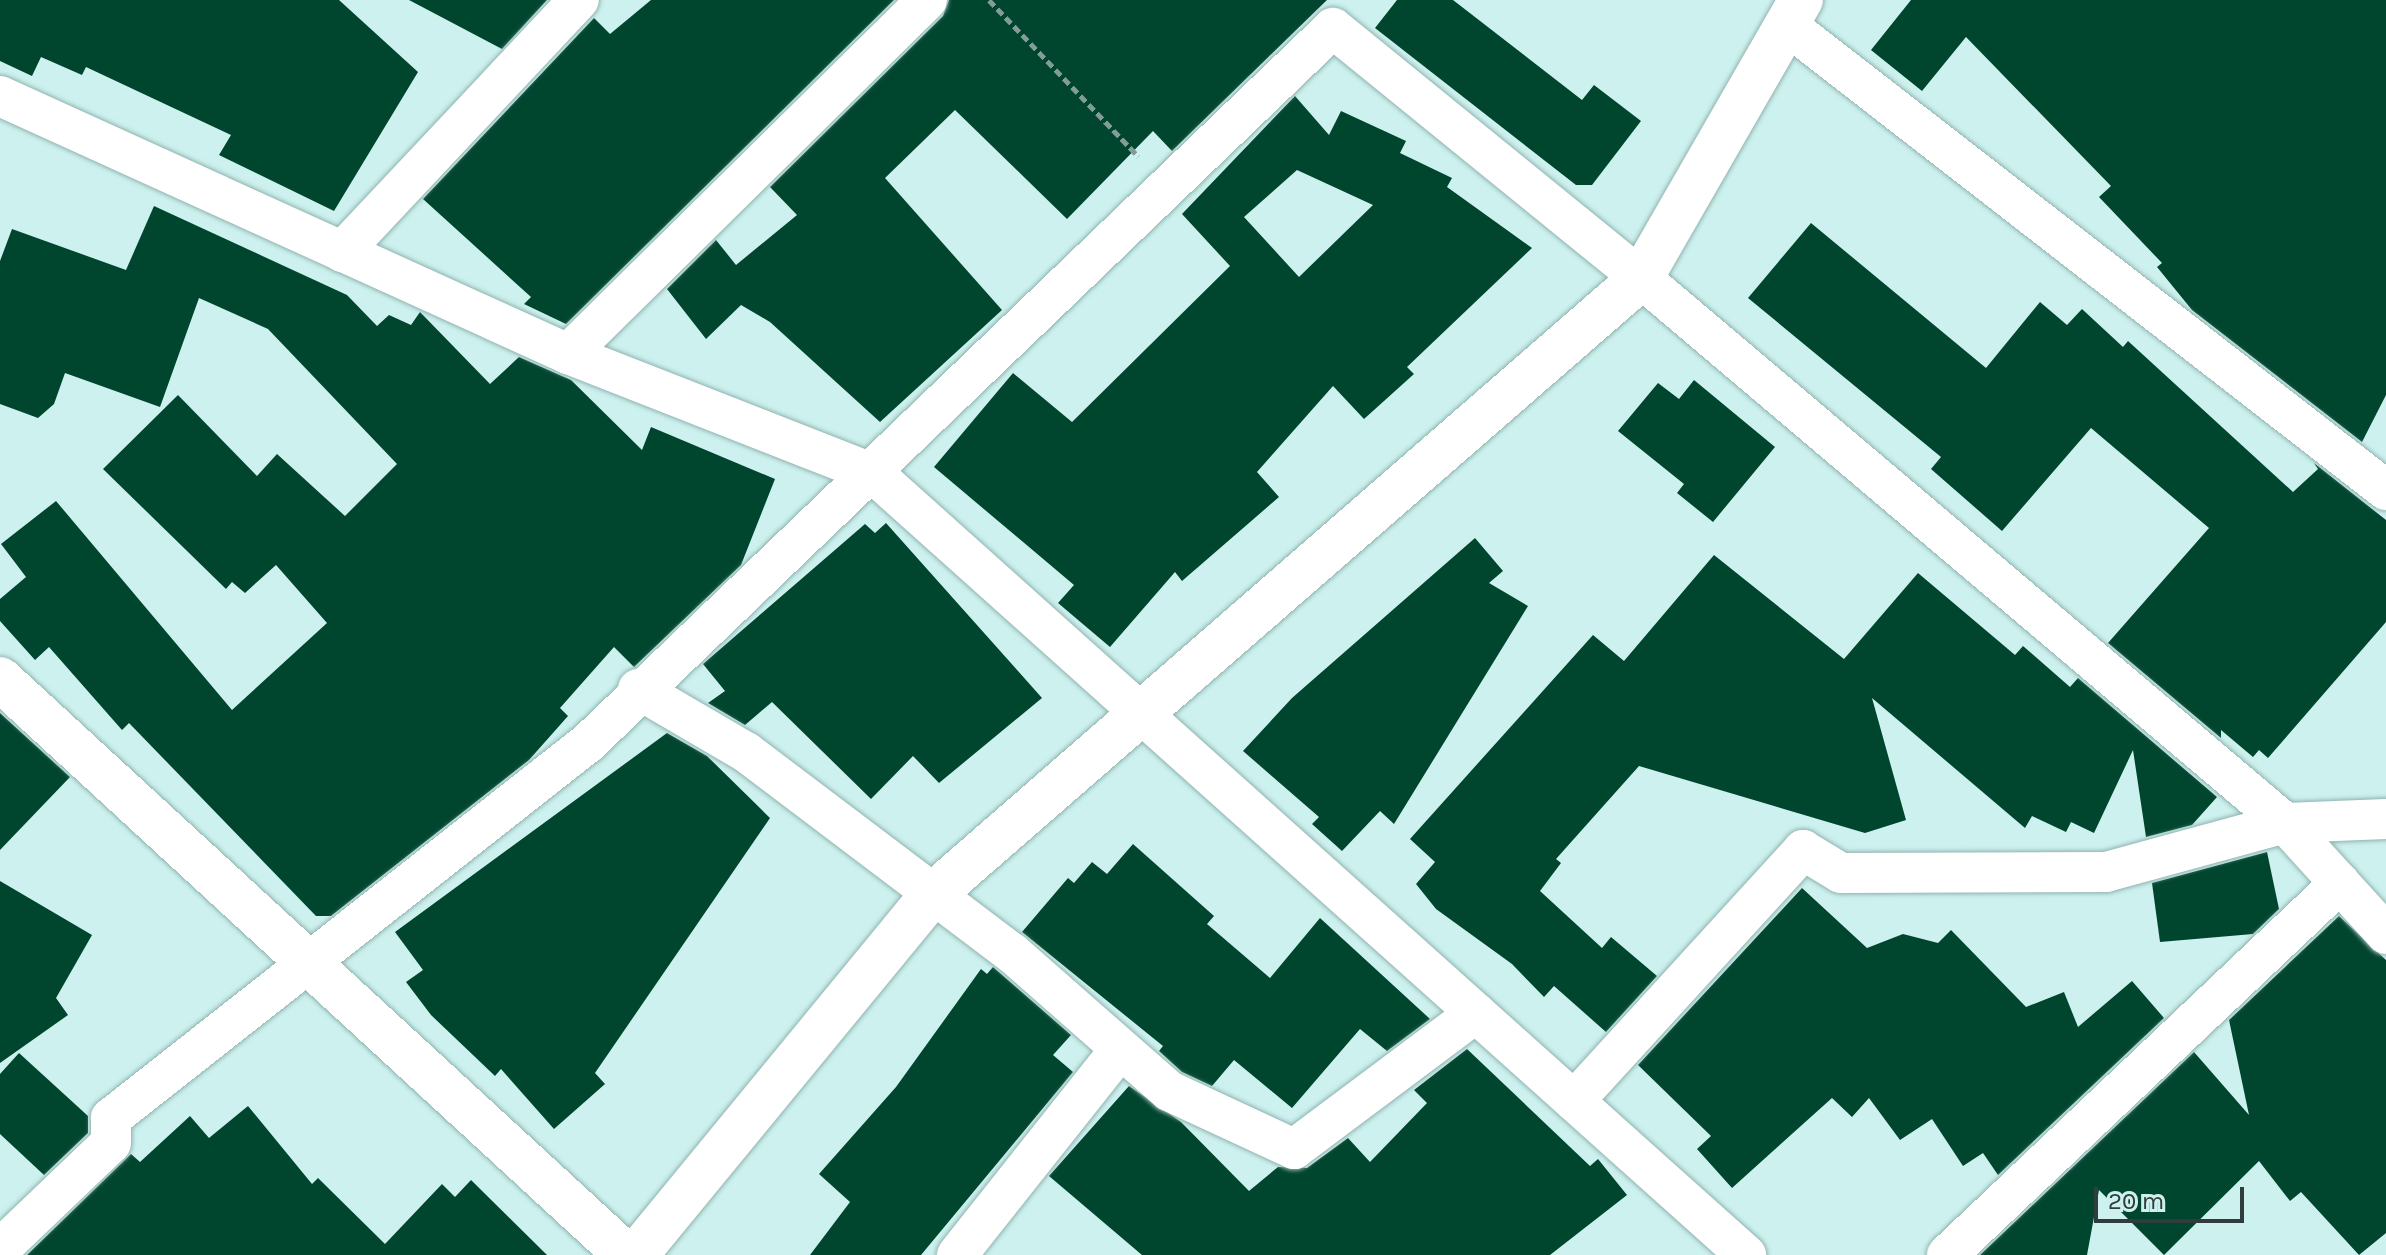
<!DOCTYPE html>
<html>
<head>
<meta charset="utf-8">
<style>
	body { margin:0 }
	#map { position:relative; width:2386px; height:1255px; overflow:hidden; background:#cdf1ee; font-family:Karla,sans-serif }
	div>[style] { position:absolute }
	.building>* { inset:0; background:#00452e }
	.path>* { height:5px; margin-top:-2.5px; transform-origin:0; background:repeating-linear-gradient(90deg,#829c99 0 8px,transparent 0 12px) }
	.roads { filter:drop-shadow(0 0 2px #90b3b0) drop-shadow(0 0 2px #90b3b0) }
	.minor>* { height:40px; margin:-20px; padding:0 20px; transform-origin:20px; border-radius:20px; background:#fff }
	.tertiary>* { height:44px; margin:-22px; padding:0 22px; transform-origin:22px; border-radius:22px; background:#fff }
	span { translate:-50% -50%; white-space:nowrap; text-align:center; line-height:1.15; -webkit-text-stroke:8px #cdf1ee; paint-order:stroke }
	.scale { position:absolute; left:2094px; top:1187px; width:150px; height:36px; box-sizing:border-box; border:4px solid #2f3d3c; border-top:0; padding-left:10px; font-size:24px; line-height:28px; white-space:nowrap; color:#2f3d3c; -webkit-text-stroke:6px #cdf1ee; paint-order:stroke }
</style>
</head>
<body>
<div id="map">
	<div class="building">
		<i style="clip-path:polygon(0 0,339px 0,418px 72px,334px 211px,219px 155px,231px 135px,86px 67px,82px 75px,41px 57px,32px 76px,0 61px)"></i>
		<i style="clip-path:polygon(409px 0,547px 0,502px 49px)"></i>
		<i style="clip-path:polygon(651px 0,894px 0,566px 324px,524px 304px,531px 297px,423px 199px,594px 18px,610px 34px)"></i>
		<i style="clip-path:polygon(949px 0,1327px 0,1172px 151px,1153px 131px,1067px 219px,955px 110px,885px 178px,1002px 310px,880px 422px,770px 322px,741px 305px,706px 339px,667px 289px,716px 240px,736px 265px,797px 215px,770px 187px,943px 16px)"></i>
		<i style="clip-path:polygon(1397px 0,1453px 0,1582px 100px,1594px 85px,1641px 121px,1592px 185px,1576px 185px,1375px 28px)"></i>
		<i style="clip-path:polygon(1911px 0,2386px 0,2386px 395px,2362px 442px,2192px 310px,2157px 267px,2162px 263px,2099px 197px,2111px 186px,1966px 37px,1922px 91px,1871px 50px)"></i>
		<i style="clip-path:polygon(evenodd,1295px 96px,1329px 135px,1341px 111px,1406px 141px,1400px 153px,1452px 178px,1447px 187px,1532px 248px,1407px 367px,1414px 374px,1364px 419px,1333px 386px,1257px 472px,1279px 497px,1182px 581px,1175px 572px,1110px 647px,1058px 603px,1074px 585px,934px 467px,1013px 373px,1072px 422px,1230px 266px,1182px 214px,1295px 96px,1297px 170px,1373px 205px,1299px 277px,1244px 217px,1297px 170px)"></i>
		<i style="clip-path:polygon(154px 206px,347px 295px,377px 326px,389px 315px,411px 325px,420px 312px,490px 384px,519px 357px,571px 380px,642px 450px,651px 427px,775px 479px,741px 565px,634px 667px,614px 647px,560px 708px,568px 716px,529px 760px,331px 916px,316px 916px,129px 723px,122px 730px,49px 647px,35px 660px,0 621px,0 599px,26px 577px,1px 544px,56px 501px,232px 710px,327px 623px,276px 565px,245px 593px,232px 582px,226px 589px,103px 469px,178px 395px,257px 476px,277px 454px,345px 516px,397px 464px,268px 329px,199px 298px,160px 407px,65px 373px,54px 404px,38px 418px,0 404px,0 261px,12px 229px,126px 270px)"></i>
		<i style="clip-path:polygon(1811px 223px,1986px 368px,2040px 302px,2067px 325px,2082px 309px,2123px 347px,2128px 341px,2293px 492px,2318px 469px,2314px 463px,2386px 520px,2386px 622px,2268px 758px,2259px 750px,2253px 757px,2221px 730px,2221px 738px,2108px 643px,2209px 528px,2091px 428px,2002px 531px,1931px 469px,1941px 457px,1748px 298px)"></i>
		<i style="clip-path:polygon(1694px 380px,1775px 447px,1713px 522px,1677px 493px,1684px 484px,1618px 431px,1658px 383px,1679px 399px)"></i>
		<i style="clip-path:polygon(886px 523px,1042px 698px,939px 783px,913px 756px,871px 799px,772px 702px,745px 725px,708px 703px,725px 691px,703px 664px,865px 524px,875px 533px)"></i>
		<i style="clip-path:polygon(1475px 538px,1503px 571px,1489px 583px,1528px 606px,1394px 824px,1380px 811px,1342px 851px,1312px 824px,1319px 817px,1243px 751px,1292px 698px)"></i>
		<i style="clip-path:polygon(1714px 555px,1844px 659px,1918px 573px,2015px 655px,2023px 646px,2070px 687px,2078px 678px,2217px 797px,2192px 825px,2146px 837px,2133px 750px,2094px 833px,2071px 822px,2066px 832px,2032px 816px,2025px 828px,1872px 698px,1906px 820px,1865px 833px,1639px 766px,1556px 859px,1561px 863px,1540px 891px,1602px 948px,1611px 937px,1657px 976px,1606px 1032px,1554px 986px,1544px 997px,1512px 964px,1436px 909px,1416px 884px,1435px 862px,1410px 839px,1593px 635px,1624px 661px)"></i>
		<i style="clip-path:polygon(0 713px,70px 777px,0 850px)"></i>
		<i style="clip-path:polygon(667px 733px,707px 756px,770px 818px,595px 1073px,605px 1084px,554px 1129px,501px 1069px,495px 1076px,431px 1015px,406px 982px,423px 970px,395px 932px)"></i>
		<i style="clip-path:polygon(1133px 844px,1214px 916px,1207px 924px,1270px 978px,1320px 918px,1430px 1019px,1387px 1051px,1360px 1029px,1292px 1108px,1234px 1060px,1212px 1086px,1182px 1072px,1159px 1051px,1163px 1046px,1022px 932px,1068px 878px,1074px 883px,1092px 862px,1107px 874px)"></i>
		<i style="clip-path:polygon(2267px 852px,2279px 909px,2253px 934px,2160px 942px,2152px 883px)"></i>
		<i style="clip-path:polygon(0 881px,92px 935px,56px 998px,68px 1015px,0 1063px)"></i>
		<i style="clip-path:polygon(1802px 888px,1867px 948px,1903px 934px,1938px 943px,1951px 930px,2026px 1007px,2064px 992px,2078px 1027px,2132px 981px,2164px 1018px,1998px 1175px,1983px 1153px,1963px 1166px,1932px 1119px,1900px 1140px,1869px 1098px,1852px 1117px,1832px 1098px,1732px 1188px,1697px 1149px,1711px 1136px,1638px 1065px)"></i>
		<i style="clip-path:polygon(2339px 916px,2386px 960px,2386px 1233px,2359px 1255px,2301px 1192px,2290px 1201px,2259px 1161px,2164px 1255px,2099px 1190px,2087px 1255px,1980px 1255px,2194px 1052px,2249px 1115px,2229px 1020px)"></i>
		<i style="clip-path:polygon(993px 967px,1071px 1035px,1053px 1055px,1073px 1072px,921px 1255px,810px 1255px,850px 1202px,819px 1174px,896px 1087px,981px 969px,987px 974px)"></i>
		<i style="clip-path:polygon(1467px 1049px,1590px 1166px,1598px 1159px,1627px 1195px,1550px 1255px,1142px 1255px,1049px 1176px,1129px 1086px,1181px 1122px,1249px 1191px,1278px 1167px,1307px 1168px,1348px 1138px,1370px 1162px,1427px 1103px,1414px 1090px)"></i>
		<i style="clip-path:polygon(19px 1053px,88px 1116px,88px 1133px,44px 1175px,0 1134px,0 1074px)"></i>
		<i style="clip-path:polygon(248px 1106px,312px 1184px,318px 1178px,385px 1244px,442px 1184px,455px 1197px,471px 1180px,547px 1255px,27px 1255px,131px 1154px,140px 1162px,190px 1116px,209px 1138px)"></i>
	</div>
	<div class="path">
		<i style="left:989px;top:0;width:216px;rotate:46.3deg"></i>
	</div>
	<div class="roads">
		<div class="minor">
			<i style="left:1788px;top:26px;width:757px;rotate:37.81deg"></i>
			<i style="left:0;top:96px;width:624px;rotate:24.43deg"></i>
			<i style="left:568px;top:354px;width:329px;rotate:21.4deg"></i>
			<i style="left:874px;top:474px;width:1171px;rotate:41.85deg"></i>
			<i style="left:342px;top:252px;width:346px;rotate:-46.8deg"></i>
			<i style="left:568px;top:354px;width:504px;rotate:-44.6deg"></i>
			<i style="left:638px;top:689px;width:125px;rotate:30.3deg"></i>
			<i style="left:746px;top:752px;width:333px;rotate:37.1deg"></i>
			<i style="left:1012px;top:953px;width:209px;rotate:41.3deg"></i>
			<i style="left:1169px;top:1091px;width:138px;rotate:24.9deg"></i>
			<i style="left:1294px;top:1149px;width:227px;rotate:-36.8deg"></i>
			<i style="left:1574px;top:1101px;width:340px;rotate:-47.6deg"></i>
			<i style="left:1803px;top:850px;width:44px;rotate:31.2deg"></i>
			<i style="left:1841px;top:873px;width:265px;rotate:-0.2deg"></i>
			<i style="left:2106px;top:872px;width:186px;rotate:-15.3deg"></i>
			<i style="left:2285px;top:823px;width:101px;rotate:-2.3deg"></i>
			<i style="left:0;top:1249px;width:153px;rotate:-43.7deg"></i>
			<i style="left:111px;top:1143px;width:25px;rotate:-90deg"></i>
			<i style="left:111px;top:1118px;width:608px;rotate:-38.19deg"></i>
			<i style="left:589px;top:742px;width:1031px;rotate:-43.82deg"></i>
			<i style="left:1333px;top:28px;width:397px;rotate:39.1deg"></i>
			<i style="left:1641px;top:278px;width:844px;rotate:40.24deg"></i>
			<i style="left:2285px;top:823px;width:150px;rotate:47.7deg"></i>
			<i style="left:957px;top:1255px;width:259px;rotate:-51.6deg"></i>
			<i style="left:1947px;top:1255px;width:541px;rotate:-43.43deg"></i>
		</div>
		<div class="tertiary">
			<i style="left:0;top:679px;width:851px;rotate:42.62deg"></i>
			<i style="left:636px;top:1255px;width:463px;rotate:-50.6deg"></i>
			<i style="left:930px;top:897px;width:943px;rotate:-41.04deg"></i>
			<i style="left:1641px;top:278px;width:321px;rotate:-60.1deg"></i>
		</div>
	</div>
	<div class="scale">20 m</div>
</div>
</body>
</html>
